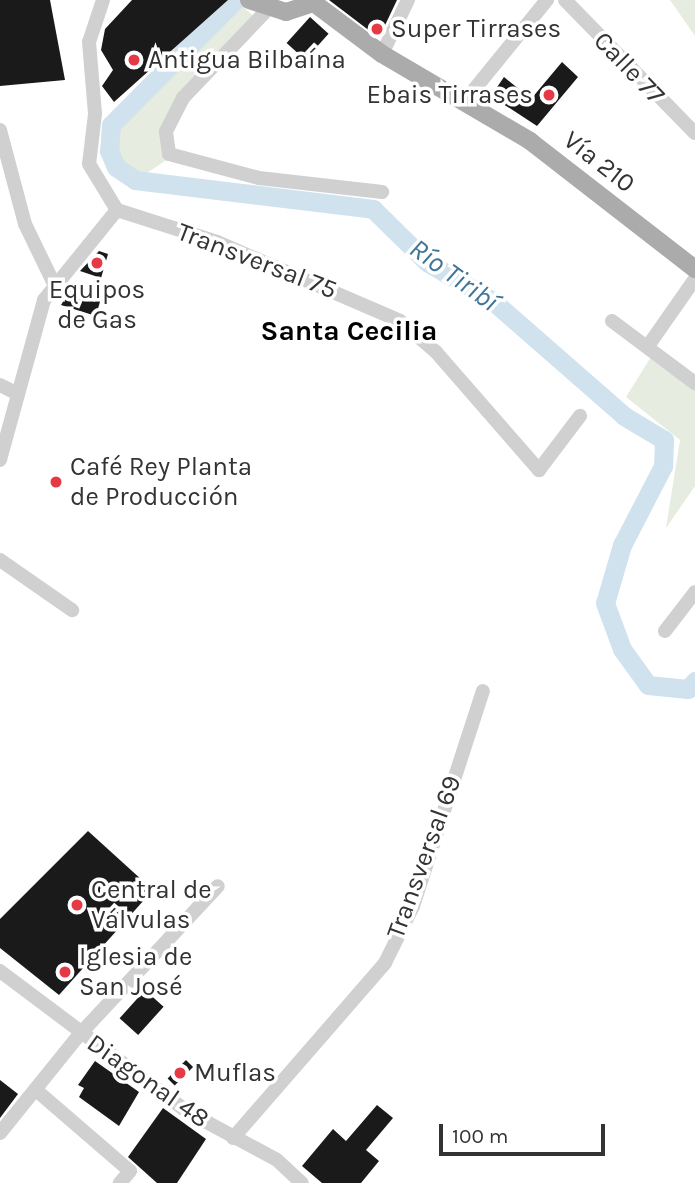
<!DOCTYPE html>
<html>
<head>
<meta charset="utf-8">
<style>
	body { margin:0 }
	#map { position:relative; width:695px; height:1183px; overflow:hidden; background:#fff; font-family:Karla,sans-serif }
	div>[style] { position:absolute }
	.green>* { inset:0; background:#e6ecdf }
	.river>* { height:19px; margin:-9.5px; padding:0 9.5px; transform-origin:9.5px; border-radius:9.5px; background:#cfe2ee }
	.building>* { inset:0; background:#1a1a1a; transform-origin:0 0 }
	.minor>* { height:14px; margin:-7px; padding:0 7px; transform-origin:7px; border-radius:7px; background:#d0d0d0 }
	.major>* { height:18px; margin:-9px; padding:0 9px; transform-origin:9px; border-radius:9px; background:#ababab }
	.dots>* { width:19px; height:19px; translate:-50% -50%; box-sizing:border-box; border:4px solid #fff; border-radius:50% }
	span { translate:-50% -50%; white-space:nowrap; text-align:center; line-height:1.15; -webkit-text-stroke:7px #fff; paint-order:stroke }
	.poi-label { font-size:26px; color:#333 }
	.left { translate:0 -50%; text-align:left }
	.right { translate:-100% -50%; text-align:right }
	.street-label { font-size:26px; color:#333 }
	.water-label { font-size:28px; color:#3f7597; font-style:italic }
	.neighbourhood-label { font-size:28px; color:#000; font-weight:700 }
	.scale { position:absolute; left:439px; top:1124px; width:166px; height:32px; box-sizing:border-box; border:4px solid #333; border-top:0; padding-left:9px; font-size:21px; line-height:24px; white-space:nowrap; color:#333; -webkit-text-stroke:5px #fff; paint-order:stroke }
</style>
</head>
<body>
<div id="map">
	<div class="green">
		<i style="clip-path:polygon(670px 0,695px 0,695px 36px)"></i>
		<i style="clip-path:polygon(242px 6px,256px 18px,164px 133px,168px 159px,141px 177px,118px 160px,113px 143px,117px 123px)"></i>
		<i style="clip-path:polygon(651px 357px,695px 390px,695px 486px,666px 528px,680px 440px,626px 397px)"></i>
	</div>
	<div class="river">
		<i style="left:235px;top:0;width:176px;rotate:134.8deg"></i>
		<i style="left:111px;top:125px;width:26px;rotate:94deg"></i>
		<i style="left:109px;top:151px;width:17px;rotate:66deg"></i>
		<i style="left:116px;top:167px;width:23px;rotate:34deg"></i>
		<i style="left:135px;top:180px;width:240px;rotate:6.9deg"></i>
		<i style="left:373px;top:209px;width:76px;rotate:44.5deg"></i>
		<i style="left:427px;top:262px;width:78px;rotate:30.8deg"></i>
		<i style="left:494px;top:302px;width:173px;rotate:41.2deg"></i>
		<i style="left:624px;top:416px;width:47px;rotate:31deg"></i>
		<i style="left:664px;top:440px;width:26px;rotate:92deg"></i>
		<i style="left:663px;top:466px;width:89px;rotate:117.4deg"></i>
		<i style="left:622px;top:545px;width:60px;rotate:106.3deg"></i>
		<i style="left:605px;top:603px;width:49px;rotate:69.7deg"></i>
		<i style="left:622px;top:649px;width:44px;rotate:54.2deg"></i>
		<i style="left:648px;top:685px;width:40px;rotate:5.7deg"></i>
		<i style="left:688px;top:689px;width:11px;rotate:-49deg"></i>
	</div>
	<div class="building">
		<i style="clip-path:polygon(0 0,50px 0,65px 80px,0 86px)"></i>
		<i style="clip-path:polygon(132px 0,228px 0,114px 102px,102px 86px,113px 70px,101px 50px,105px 29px)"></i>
		<i style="clip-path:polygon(329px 0,397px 0,379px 38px)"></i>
		<i style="left:310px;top:17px;width:25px;height:35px;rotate:42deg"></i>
		<i style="clip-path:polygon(562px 62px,578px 77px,537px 126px,491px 96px,504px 77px,531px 99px)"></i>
		<i style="clip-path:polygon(99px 251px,108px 254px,101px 278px,80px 271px)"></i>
		<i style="clip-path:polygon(71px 289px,101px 298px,96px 316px,61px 305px)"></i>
		<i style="clip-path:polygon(88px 831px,153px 890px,59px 995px,0 948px,0 919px)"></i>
		<i style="left:145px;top:990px;width:25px;height:38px;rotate:42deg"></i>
		<i style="left:186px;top:1060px;width:10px;height:26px;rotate:45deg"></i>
		<i style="clip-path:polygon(95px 1061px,139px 1092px,119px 1126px,79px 1097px,84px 1088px,78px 1085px)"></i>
		<i style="clip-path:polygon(0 1080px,18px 1094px,0 1118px)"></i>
		<i style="clip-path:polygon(377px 1105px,393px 1118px,366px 1150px,379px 1161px,361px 1183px,322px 1183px,302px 1166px,333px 1129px,346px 1141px)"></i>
		<i style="clip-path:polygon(163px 1108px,206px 1139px,177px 1183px,157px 1183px,128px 1157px)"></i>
	</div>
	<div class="minor">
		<i style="left:103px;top:0;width:44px;rotate:108.4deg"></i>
		<i style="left:89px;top:42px;width:72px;rotate:85.2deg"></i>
		<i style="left:95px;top:114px;width:50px;rotate:96.8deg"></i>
		<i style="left:89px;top:164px;width:54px;rotate:58.7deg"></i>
		<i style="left:565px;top:0;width:186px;rotate:45.7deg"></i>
		<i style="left:267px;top:10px;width:122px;rotate:133.7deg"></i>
		<i style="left:183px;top:98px;width:38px;rotate:117deg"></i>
		<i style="left:166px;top:132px;width:22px;rotate:82deg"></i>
		<i style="left:169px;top:154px;width:93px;rotate:14.9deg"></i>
		<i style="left:259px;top:178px;width:124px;rotate:6.5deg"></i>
		<i style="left:382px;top:54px;width:60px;rotate:-64.3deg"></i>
		<i style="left:464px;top:102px;width:132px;rotate:-50.9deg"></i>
		<i style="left:0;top:130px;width:97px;rotate:75.1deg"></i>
		<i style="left:25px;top:224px;width:67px;rotate:64.2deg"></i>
		<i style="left:117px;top:210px;width:105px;rotate:17.7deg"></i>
		<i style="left:217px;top:242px;width:199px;rotate:23.3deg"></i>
		<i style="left:400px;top:321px;width:48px;rotate:40.7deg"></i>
		<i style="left:436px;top:352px;width:157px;rotate:48.9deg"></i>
		<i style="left:539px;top:470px;width:68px;rotate:-52.8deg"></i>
		<i style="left:612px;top:321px;width:104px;rotate:36.8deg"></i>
		<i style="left:648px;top:346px;width:82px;rotate:-55deg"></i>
		<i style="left:0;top:385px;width:20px;rotate:27deg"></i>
		<i style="left:0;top:460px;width:166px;rotate:-74.6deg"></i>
		<i style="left:44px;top:300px;width:116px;rotate:-51deg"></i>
		<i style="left:0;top:560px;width:88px;rotate:34.8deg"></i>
		<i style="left:665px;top:631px;width:49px;rotate:-52.4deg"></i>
		<i style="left:0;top:971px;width:235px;rotate:36.9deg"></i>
		<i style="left:188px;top:1112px;width:101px;rotate:28.3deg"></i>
		<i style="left:277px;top:1160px;width:34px;rotate:43deg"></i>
		<i style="left:36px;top:1090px;width:124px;rotate:40.8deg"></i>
		<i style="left:130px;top:1171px;width:16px;rotate:130deg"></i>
		<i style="left:0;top:1133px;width:127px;rotate:-51.1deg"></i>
		<i style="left:80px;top:1034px;width:202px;rotate:-47deg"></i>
		<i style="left:233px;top:1138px;width:232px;rotate:-49deg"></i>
		<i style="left:385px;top:963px;width:64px;rotate:-63.8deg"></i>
		<i style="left:413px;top:906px;width:226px;rotate:-72deg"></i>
	</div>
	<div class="major">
		<i style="left:249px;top:0;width:39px;rotate:18deg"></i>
		<i style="left:286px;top:12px;width:29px;rotate:-18deg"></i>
		<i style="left:314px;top:3px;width:85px;rotate:36.9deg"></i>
		<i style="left:382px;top:54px;width:172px;rotate:30.4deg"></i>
		<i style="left:530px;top:141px;width:209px;rotate:37.8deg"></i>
	</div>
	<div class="dots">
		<i style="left:377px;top:29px;background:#e63946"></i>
		<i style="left:134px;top:60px;background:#e63946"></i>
		<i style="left:549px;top:95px;background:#e63946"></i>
		<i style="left:97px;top:263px;background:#e63946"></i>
		<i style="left:56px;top:482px;background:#e63946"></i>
		<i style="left:77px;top:905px;background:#e63946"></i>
		<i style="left:65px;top:972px;background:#e63946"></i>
		<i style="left:180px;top:1073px;background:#e63946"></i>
	</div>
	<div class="poi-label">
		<span class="left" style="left:391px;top:29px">Super Tirrases</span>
		<span class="left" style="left:148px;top:60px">Antigua Bilbaína</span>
		<span class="right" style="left:533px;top:95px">Ebais Tirrases</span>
		<span style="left:97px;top:305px">Equipos<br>de Gas</span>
		<span class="left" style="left:70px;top:482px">Café Rey Planta<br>de Producción</span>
		<span class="left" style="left:91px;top:905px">Central de<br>Válvulas</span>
		<span class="left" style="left:79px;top:972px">Iglesia de<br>San José</span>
		<span class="left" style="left:194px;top:1073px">Muflas</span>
	</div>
	<div class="street-label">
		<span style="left:629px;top:68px;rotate:46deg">Calle 77</span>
		<span style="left:599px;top:162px;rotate:38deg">Vía 210</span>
		<span style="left:257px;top:261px;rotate:21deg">Transversal 75</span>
		<span style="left:424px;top:857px;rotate:-70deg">Transversal 69</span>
		<span style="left:148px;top:1081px;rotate:35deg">Diagonal 48</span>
	</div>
	<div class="water-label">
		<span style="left:454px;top:275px;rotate:36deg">Río Tiribí</span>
	</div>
	<div class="neighbourhood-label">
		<span style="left:349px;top:331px">Santa Cecilia</span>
	</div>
	<div class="scale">100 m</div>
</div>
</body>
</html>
